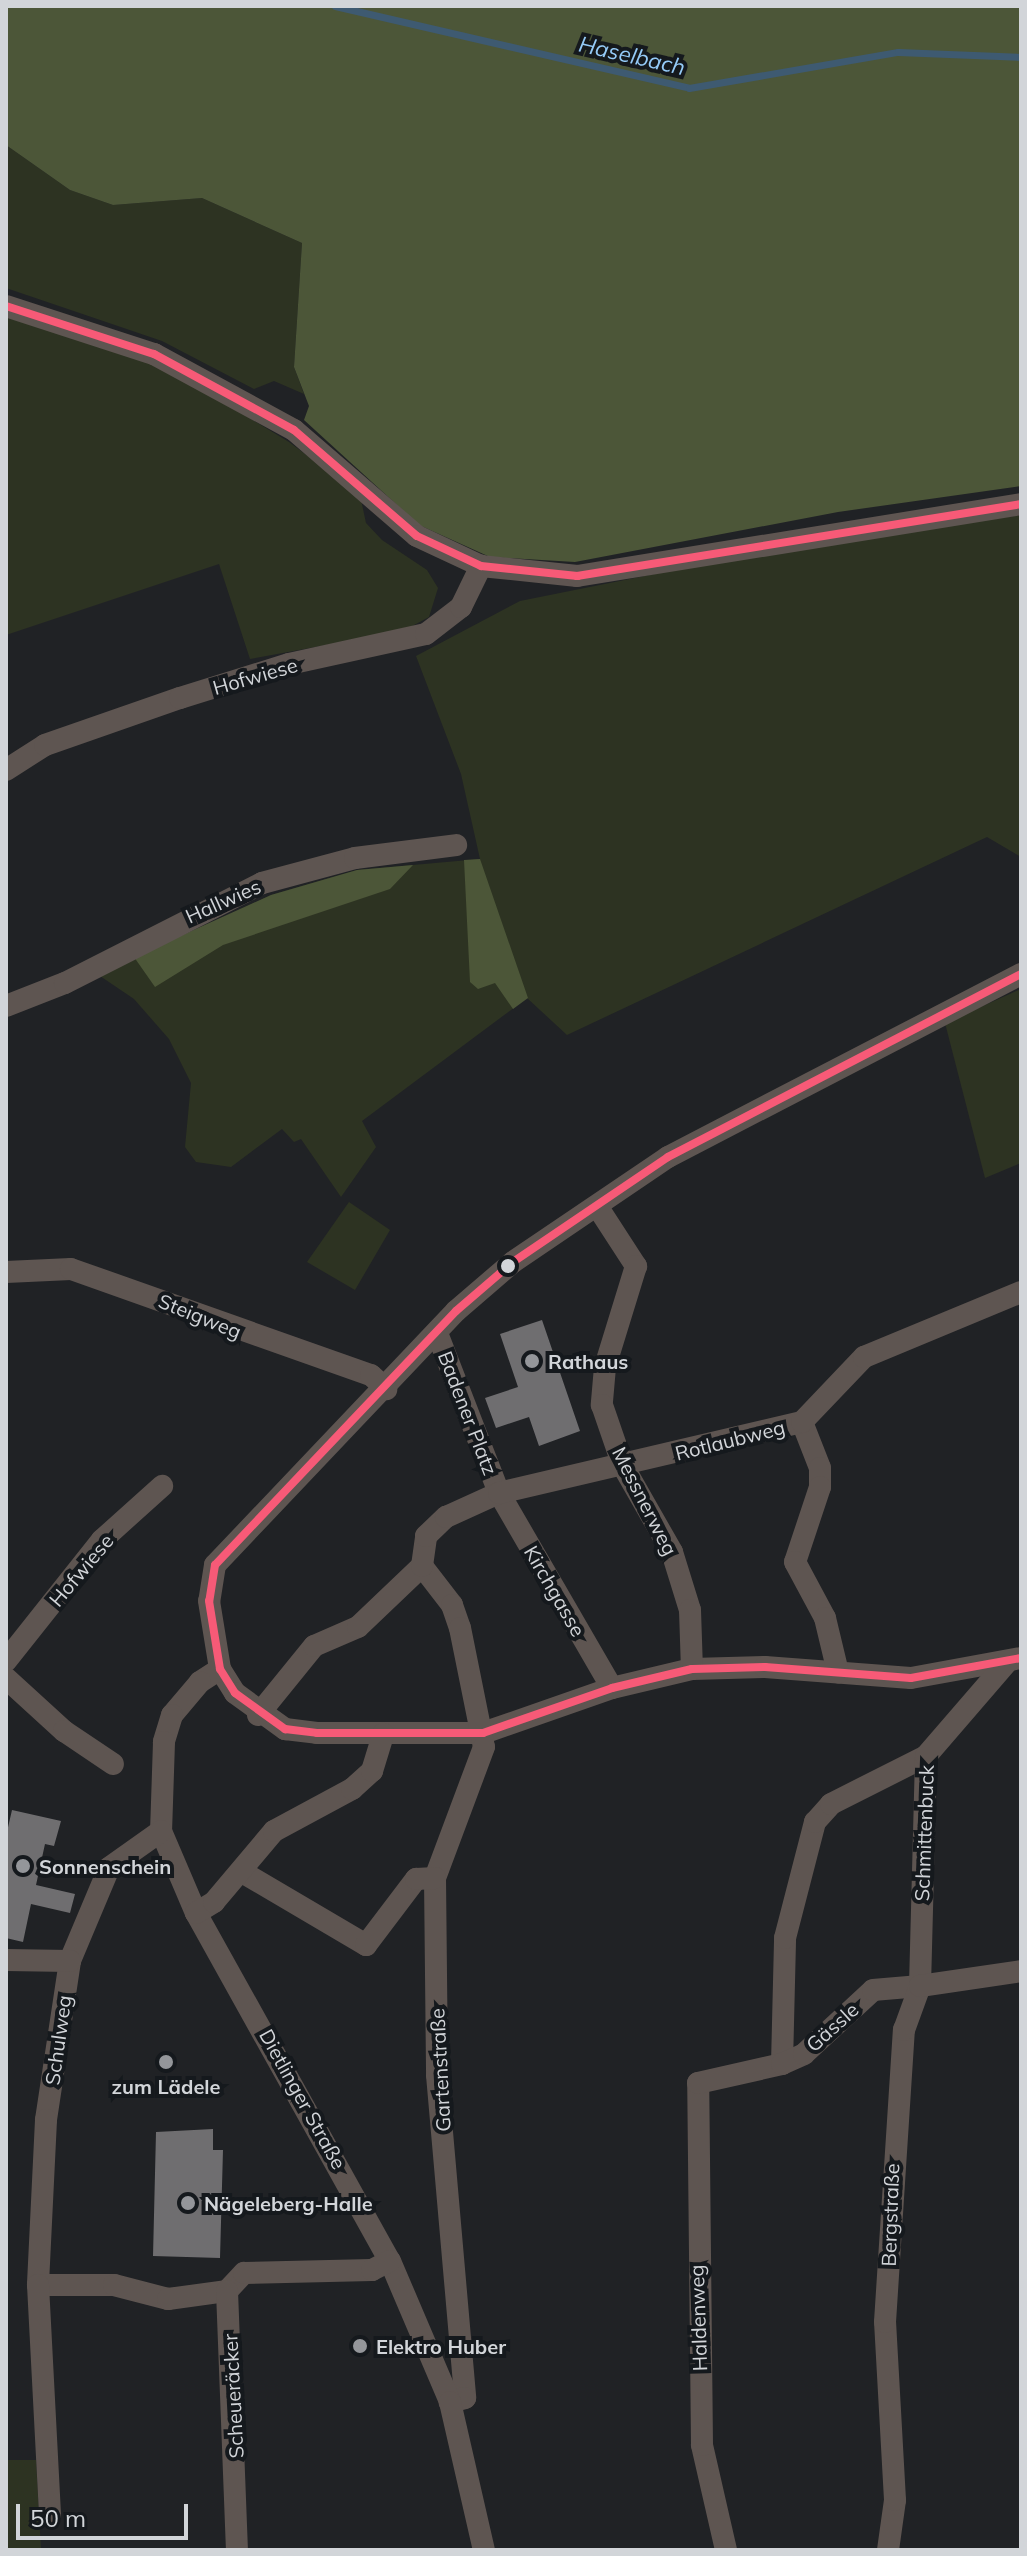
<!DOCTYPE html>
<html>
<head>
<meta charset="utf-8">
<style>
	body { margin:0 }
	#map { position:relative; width:1027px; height:2556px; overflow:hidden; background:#202225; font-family:Mulish,sans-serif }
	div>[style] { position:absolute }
	.green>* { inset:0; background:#2d3322 }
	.forest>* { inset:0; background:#4c5638 }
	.stream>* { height:7px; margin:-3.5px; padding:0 3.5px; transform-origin:3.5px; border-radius:3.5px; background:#3e5a71 }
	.building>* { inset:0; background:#6f6e70 }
	.minor>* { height:22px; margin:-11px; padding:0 11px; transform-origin:11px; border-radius:11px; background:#5e5551 }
	.bus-1>* { height:8px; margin:-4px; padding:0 4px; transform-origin:4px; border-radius:4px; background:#f75a77 }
	.dots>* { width:22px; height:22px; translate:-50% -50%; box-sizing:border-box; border:4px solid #15191d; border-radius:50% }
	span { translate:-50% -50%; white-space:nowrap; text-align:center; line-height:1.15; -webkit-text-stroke:8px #15191d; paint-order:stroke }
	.street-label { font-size:20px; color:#d2d5d9 }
	.poi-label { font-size:20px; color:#d2d5d9; font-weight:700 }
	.left { translate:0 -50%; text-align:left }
	.water-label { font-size:22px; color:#95cbf8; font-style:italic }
	.frame { position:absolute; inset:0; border:8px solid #d2d5d9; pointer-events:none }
	.scale { position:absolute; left:16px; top:2504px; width:172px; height:36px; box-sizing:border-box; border:4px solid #d2d5d9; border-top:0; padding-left:10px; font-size:24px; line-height:28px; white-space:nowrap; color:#d2d5d9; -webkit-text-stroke:6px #15191d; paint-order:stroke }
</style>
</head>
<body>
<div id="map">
	<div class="green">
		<i style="clip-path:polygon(6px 145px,70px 190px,113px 205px,202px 198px,302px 243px,294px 367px,304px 394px,274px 381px,254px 389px,162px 341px,6px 288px)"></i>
		<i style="clip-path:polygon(6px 316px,160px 364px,289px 442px,360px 495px,366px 523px,382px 540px,427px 570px,438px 588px,429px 617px,403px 631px,250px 659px,219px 564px,6px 635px)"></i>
		<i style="clip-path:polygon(1021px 515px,1021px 857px,987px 837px,567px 1035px,527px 998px,362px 1121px,376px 1147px,341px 1197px,301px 1139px,294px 1142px,282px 1129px,231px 1167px,196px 1162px,185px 1147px,191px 1083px,169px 1039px,134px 999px,100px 976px,271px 895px,357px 870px,480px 859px,461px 774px,416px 656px,520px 601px,769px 551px)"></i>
		<i style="clip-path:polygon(1021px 989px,1021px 1163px,985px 1178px,945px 1023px)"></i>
		<i style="clip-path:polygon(349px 1202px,390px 1230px,355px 1290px,307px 1262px)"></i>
		<i style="clip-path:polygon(6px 2460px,36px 2460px,41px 2550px,6px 2550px)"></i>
	</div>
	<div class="forest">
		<i style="clip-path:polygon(6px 6px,1021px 6px,1021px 486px,838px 512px,575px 562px,490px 557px,419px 525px,304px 420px,309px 406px,294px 367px,302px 243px,202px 198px,113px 205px,70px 190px,6px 145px)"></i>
		<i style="clip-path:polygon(480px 859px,528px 998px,513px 1009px,495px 983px,478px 989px,470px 982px,464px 860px)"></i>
		<i style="clip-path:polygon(413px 865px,390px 889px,223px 945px,155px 987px,134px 957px,271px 895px,357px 870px)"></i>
	</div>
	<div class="stream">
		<i style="left:335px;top:6px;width:363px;rotate:13deg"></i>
		<i style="left:689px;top:88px;width:212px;rotate:-9.8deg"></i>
		<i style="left:898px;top:52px;width:123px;rotate:2.3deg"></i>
	</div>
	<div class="building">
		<i style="clip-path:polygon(542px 1320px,580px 1431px,539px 1446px,529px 1417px,496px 1428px,485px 1398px,518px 1387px,500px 1334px)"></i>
		<i style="clip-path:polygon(12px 1810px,61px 1821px,54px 1846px,45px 1844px,36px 1885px,75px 1894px,70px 1913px,31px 1904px,23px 1942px,6px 1938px,6px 1836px)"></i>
		<i style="clip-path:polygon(213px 2129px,213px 2150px,223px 2150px,220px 2258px,153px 2256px,156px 2132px)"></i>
	</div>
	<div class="minor">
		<i style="left:6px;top:306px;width:156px;rotate:18deg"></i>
		<i style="left:154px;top:354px;width:159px;rotate:28.5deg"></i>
		<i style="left:294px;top:430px;width:162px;rotate:40.8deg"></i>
		<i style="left:417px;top:536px;width:71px;rotate:25.1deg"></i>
		<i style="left:481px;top:566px;width:97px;rotate:5.9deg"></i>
		<i style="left:577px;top:576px;width:450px;rotate:-9.2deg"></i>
		<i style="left:6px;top:770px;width:46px;rotate:-32.7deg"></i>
		<i style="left:45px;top:745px;width:143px;rotate:-19.2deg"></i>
		<i style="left:180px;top:698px;width:114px;rotate:-17.3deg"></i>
		<i style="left:289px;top:664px;width:140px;rotate:-12.4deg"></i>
		<i style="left:426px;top:634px;width:44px;rotate:-37.6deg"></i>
		<i style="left:461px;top:607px;width:46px;rotate:-64deg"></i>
		<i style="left:1021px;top:974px;width:398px;rotate:152.6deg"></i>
		<i style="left:668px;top:1157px;width:187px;rotate:145.9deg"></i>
		<i style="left:513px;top:1262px;width:75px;rotate:139.3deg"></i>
		<i style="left:456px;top:1311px;width:350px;rotate:133.5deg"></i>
		<i style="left:215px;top:1565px;width:36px;rotate:99deg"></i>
		<i style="left:209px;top:1601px;width:69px;rotate:80.8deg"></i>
		<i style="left:220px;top:1669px;width:28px;rotate:58deg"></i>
		<i style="left:235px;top:1693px;width:62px;rotate:35.8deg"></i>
		<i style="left:285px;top:1729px;width:32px;rotate:7deg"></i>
		<i style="left:317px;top:1733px;width:166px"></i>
		<i style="left:483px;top:1733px;width:137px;rotate:-19.2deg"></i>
		<i style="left:612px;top:1688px;width:82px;rotate:-13.4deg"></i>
		<i style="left:692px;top:1669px;width:73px;rotate:-1.6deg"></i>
		<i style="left:765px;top:1667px;width:146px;rotate:4.3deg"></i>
		<i style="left:911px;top:1678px;width:112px;rotate:-10.3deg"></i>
		<i style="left:6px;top:1006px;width:63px;rotate:-21.3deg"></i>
		<i style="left:65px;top:983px;width:221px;rotate:-26.9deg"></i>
		<i style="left:262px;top:883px;width:96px;rotate:-15deg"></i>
		<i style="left:355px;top:858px;width:102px;rotate:-7.3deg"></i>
		<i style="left:597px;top:1206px;width:72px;rotate:57deg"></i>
		<i style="left:636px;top:1266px;width:106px;rotate:107.1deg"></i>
		<i style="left:605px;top:1367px;width:38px;rotate:95deg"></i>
		<i style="left:602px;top:1405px;width:65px;rotate:71deg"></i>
		<i style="left:623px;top:1466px;width:99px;rotate:60.3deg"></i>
		<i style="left:672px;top:1552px;width:61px;rotate:72.8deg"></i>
		<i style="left:690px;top:1610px;width:59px;rotate:88.1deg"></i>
		<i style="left:6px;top:1272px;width:65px;rotate:-2.6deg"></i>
		<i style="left:71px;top:1269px;width:318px;rotate:19.5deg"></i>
		<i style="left:371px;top:1375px;width:21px;rotate:43deg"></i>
		<i style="left:437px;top:1333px;width:172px;rotate:68.8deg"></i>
		<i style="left:499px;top:1493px;width:225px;rotate:59.9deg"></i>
		<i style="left:802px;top:1422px;width:49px;rotate:68.6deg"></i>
		<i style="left:820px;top:1468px;width:19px;rotate:90deg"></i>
		<i style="left:820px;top:1487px;width:79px;rotate:108.4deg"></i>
		<i style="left:795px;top:1562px;width:64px;rotate:61.8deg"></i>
		<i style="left:825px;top:1618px;width:56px;rotate:76.5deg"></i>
		<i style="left:422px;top:1566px;width:49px;rotate:52.4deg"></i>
		<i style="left:452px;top:1605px;width:24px;rotate:71deg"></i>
		<i style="left:460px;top:1628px;width:121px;rotate:78.6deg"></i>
		<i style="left:484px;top:1747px;width:140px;rotate:110.5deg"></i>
		<i style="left:435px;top:1878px;width:197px;rotate:89.4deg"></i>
		<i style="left:437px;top:2075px;width:324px;rotate:85deg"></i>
		<i style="left:465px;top:2398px;width:16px;rotate:165deg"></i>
		<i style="left:6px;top:1661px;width:154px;rotate:-51.6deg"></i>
		<i style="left:102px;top:1540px;width:81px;rotate:-42deg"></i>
		<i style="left:220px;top:1669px;width:24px;rotate:147deg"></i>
		<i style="left:200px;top:1682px;width:43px;rotate:130.3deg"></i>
		<i style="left:172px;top:1715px;width:28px;rotate:107deg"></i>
		<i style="left:164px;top:1742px;width:89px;rotate:91.9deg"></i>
		<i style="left:161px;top:1831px;width:89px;rotate:66.9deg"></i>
		<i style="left:196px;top:1913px;width:398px;rotate:60.9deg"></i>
		<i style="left:390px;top:2261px;width:153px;rotate:66.9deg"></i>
		<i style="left:450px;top:2402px;width:152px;rotate:77.1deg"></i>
		<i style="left:6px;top:1678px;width:79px;rotate:42.4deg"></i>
		<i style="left:64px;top:1731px;width:59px;rotate:34deg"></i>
		<i style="left:258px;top:1715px;width:89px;rotate:-50.9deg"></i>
		<i style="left:314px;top:1646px;width:48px;rotate:-23.4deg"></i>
		<i style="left:358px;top:1627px;width:88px;rotate:-43.6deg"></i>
		<i style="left:422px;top:1566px;width:30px;rotate:-82deg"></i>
		<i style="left:426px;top:1536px;width:28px;rotate:-44deg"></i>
		<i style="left:446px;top:1517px;width:58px;rotate:-24.4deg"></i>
		<i style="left:499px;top:1493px;width:311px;rotate:-13.2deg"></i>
		<i style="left:802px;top:1422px;width:90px;rotate:-46.4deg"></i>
		<i style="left:864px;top:1357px;width:170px;rotate:-22.5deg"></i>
		<i style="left:161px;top:1831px;width:64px;rotate:144.6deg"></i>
		<i style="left:109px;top:1868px;width:101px;rotate:112.8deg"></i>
		<i style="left:70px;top:1961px;width:161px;rotate:98.6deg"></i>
		<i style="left:46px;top:2120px;width:165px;rotate:92.8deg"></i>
		<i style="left:38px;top:2285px;width:76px"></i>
		<i style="left:114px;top:2285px;width:56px;rotate:14.5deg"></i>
		<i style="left:168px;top:2299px;width:60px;rotate:-7.7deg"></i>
		<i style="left:227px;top:2291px;width:25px;rotate:-47deg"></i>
		<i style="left:244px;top:2273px;width:128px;rotate:-1.3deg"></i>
		<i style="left:372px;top:2270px;width:20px;rotate:-27deg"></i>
		<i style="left:242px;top:1872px;width:144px;rotate:30.5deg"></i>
		<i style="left:366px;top:1945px;width:83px;rotate:-52.9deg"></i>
		<i style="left:416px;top:1879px;width:19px;rotate:-3deg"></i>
		<i style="left:196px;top:1913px;width:21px;rotate:-31deg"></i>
		<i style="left:214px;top:1902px;width:93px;rotate:-49.8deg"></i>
		<i style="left:274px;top:1831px;width:89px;rotate:-28.3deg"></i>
		<i style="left:352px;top:1789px;width:27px;rotate:-42deg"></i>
		<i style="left:372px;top:1771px;width:39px;rotate:-73deg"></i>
		<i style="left:6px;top:1960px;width:64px;rotate:0.9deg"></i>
		<i style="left:782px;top:2064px;width:126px;rotate:-88.6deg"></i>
		<i style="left:785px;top:1938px;width:120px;rotate:-75.5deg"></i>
		<i style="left:815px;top:1822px;width:24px;rotate:-48deg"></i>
		<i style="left:831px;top:1804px;width:106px;rotate:-26.8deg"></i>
		<i style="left:38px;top:2285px;width:229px;rotate:87deg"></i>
		<i style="left:227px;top:2291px;width:259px;rotate:87.8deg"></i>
		<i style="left:726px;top:2550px;width:108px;rotate:-102.9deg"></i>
		<i style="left:702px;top:2445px;width:362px;rotate:-90.6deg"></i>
		<i style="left:698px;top:2083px;width:86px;rotate:-12.7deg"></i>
		<i style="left:782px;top:2064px;width:24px;rotate:-24deg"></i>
		<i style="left:804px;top:2054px;width:94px;rotate:-42.8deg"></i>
		<i style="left:873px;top:1990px;width:47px;rotate:-4.9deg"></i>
		<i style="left:920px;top:1986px;width:230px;rotate:-88.5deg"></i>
		<i style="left:926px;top:1756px;width:125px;rotate:-49.2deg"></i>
		<i style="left:888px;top:2550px;width:50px;rotate:-82deg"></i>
		<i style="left:895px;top:2500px;width:178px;rotate:-93.2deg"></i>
		<i style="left:885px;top:2322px;width:293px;rotate:-86.3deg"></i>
		<i style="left:904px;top:2030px;width:47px;rotate:-70deg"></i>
		<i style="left:920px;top:1986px;width:102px;rotate:-8.4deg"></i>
	</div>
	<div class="bus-1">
		<i style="left:6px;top:306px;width:156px;rotate:18deg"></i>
		<i style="left:154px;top:354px;width:159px;rotate:28.5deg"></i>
		<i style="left:294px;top:430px;width:162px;rotate:40.8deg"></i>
		<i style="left:417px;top:536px;width:71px;rotate:25.1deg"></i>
		<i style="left:481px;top:566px;width:97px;rotate:5.9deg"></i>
		<i style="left:577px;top:576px;width:450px;rotate:-9.2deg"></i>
		<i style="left:1021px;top:974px;width:398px;rotate:152.6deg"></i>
		<i style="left:668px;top:1157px;width:187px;rotate:145.9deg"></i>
		<i style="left:513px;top:1262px;width:75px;rotate:139.3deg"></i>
		<i style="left:456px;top:1311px;width:350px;rotate:133.5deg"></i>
		<i style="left:215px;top:1565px;width:36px;rotate:99deg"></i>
		<i style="left:209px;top:1601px;width:69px;rotate:80.8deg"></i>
		<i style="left:220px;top:1669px;width:28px;rotate:58deg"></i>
		<i style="left:235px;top:1693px;width:62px;rotate:35.8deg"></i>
		<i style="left:285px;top:1729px;width:32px;rotate:7deg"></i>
		<i style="left:317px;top:1733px;width:166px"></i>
		<i style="left:483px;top:1733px;width:137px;rotate:-19.2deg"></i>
		<i style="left:612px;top:1688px;width:82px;rotate:-13.4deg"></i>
		<i style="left:692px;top:1669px;width:73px;rotate:-1.6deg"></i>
		<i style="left:765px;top:1667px;width:146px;rotate:4.3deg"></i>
		<i style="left:911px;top:1678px;width:112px;rotate:-10.3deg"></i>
	</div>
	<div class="dots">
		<i style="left:508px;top:1266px;background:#d2d5d9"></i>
		<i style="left:532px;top:1361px;background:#94969a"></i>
		<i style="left:23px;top:1866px;background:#94969a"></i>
		<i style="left:166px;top:2062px;background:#94969a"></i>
		<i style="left:188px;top:2203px;background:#94969a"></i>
		<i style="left:360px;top:2346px;background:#94969a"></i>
	</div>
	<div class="street-label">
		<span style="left:255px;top:676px;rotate:-16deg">Hofwiese</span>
		<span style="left:223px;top:901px;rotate:-24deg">Hallwies</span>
		<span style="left:200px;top:1316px;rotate:22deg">Steigweg</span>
		<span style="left:468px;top:1413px;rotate:69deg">Badener Platz</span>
		<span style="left:730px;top:1440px;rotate:-14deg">Rotlaubweg</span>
		<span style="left:645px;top:1501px;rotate:63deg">Messnerweg</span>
		<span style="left:81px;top:1570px;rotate:-50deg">Hofwiese</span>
		<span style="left:555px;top:1591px;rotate:60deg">Kirchgasse</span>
		<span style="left:924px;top:1833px;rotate:-88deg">Schmittenbuck</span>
		<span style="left:832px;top:2027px;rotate:-42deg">Gässle</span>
		<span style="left:58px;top:2040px;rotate:-82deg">Schulweg</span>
		<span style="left:440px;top:2070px;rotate:-93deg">Gartenstraße</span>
		<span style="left:303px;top:2099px;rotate:61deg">Dietlinger Straße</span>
		<span style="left:890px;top:2215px;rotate:-88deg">Bergstraße</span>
		<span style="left:698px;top:2318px;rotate:-92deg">Haldenweg</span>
		<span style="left:233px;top:2396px;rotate:-93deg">Scheueräcker</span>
	</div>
	<div class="poi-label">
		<span class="left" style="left:548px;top:1361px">Rathaus</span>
		<span class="left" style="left:39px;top:1866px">Sonnenschein</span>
		<span style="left:166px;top:2086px">zum Lädele</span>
		<span class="left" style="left:204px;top:2203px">Nägeleberg-Halle</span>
		<span class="left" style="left:376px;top:2346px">Elektro Huber</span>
	</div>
	<div class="water-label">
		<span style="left:632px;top:56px;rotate:13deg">Haselbach</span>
	</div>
	<div class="frame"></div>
	<div class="scale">50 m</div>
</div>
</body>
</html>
